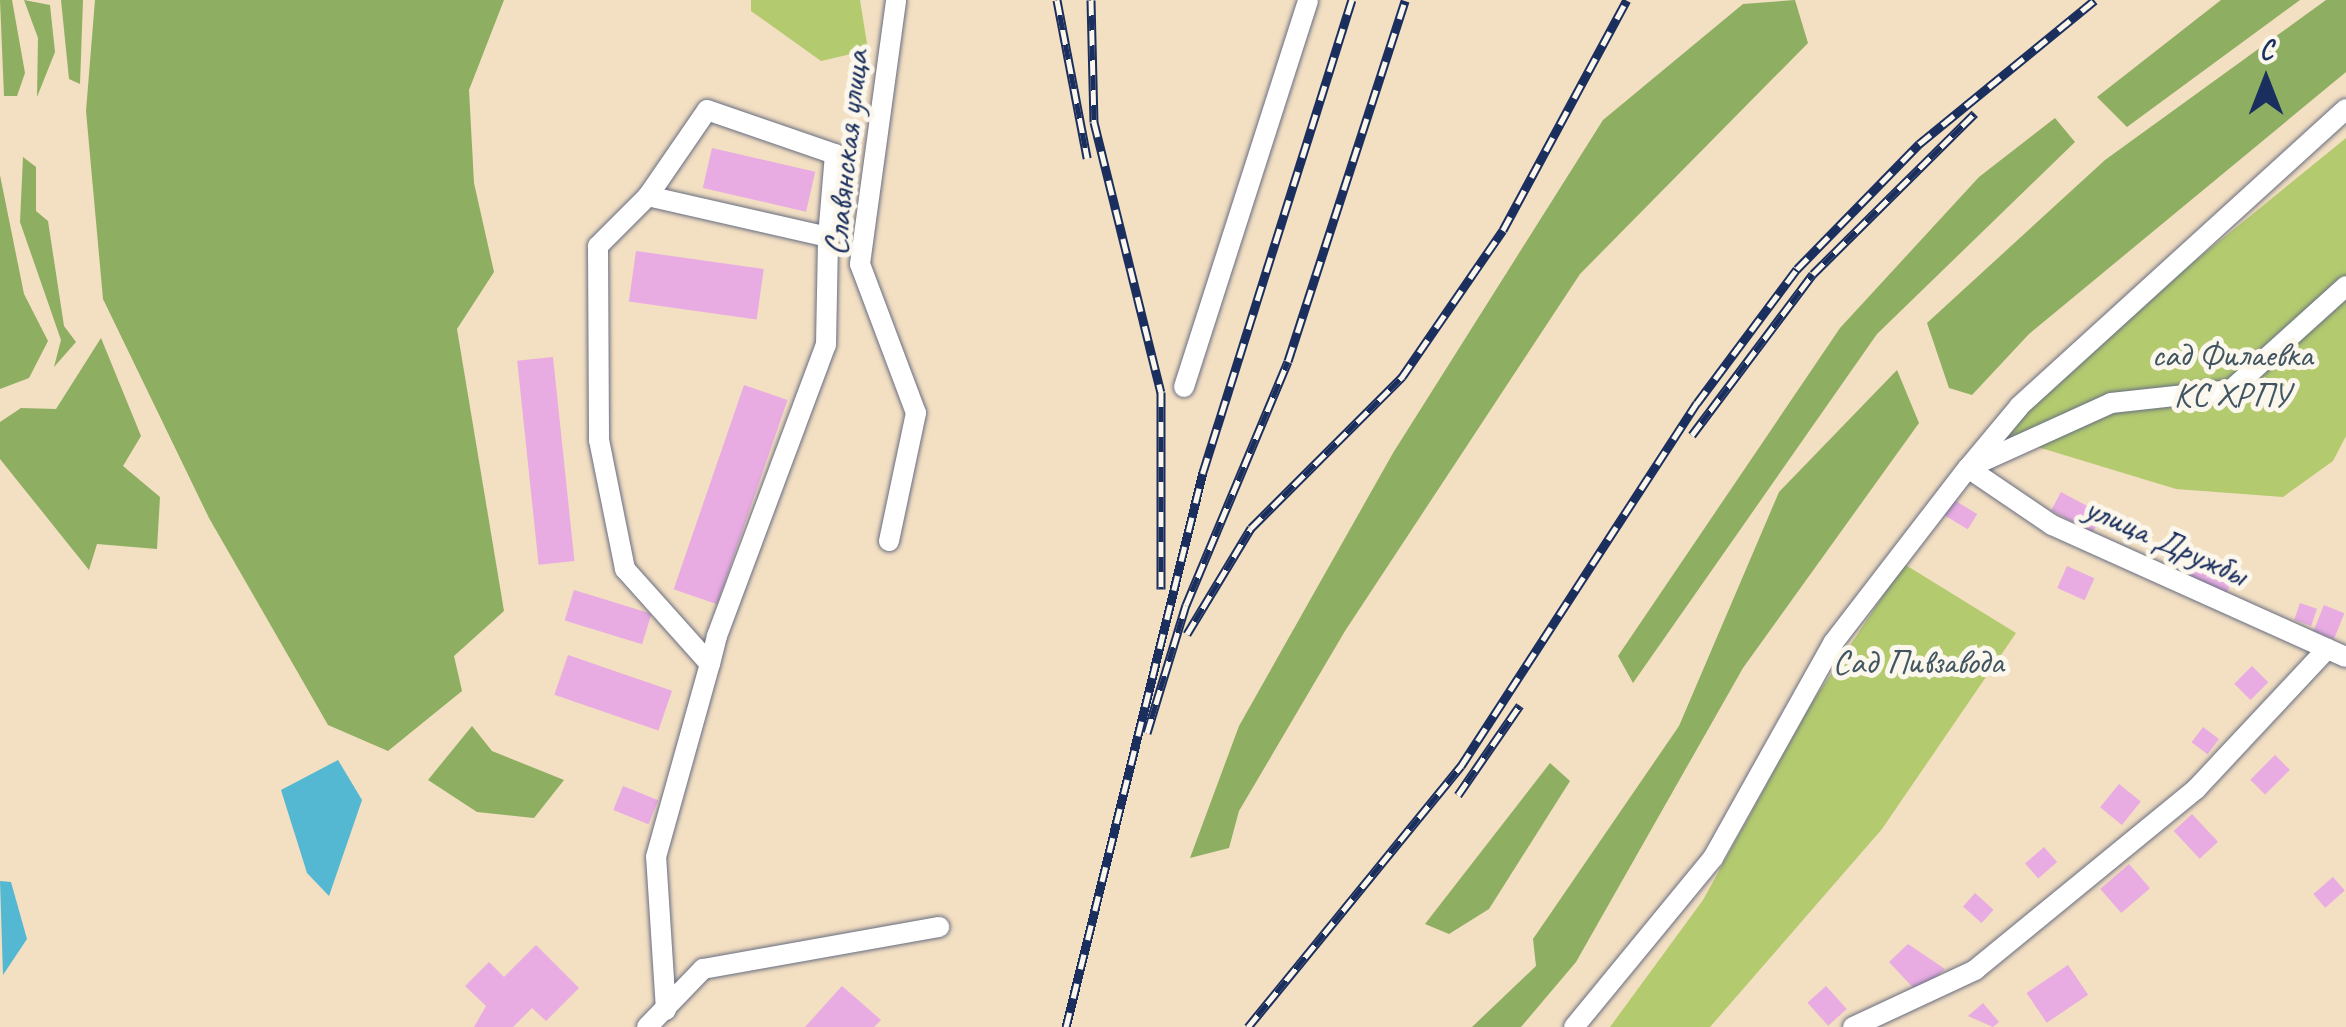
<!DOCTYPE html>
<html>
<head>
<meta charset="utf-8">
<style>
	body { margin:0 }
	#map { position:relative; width:2346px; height:1027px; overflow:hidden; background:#f3dfc2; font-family:Caveat,sans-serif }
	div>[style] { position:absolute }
	.green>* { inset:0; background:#b3ca6f }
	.forest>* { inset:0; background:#8eae62 }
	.water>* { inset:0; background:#54b8d2 }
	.building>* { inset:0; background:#e8ace2; transform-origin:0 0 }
	.roads { filter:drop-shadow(0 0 2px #676d81) drop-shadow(0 0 2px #676d81) }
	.minor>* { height:20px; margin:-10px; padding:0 10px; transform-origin:10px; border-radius:10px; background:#fff }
	.rail>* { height:9px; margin-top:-4.5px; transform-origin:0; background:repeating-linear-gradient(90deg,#fbf7ec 0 15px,#1b2f5e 0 30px); box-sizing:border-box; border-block:2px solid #1b2f5e }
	span { translate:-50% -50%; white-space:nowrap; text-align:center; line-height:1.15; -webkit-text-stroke:10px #fbf7ec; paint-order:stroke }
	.street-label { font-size:35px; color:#1b2f5e }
	.park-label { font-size:35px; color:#415662 }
	.north { position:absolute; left:2216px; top:30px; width:100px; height:100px; -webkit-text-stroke:8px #fbf7ec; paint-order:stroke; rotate:0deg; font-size:28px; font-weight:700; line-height:40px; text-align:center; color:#1b2f5e }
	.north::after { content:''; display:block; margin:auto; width:35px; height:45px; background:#1b2f5e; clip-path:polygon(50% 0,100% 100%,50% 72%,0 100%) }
</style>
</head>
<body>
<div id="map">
	<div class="green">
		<i style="clip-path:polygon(751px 0,860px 0,868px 50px,821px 61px,751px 11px)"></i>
		<i style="clip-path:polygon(2346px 138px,2346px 436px,2333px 461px,2283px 497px,2176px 489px,2002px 436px,2120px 322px)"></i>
		<i style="clip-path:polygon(1904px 564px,2016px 633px,1882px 829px,1710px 1027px,1610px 1027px,1703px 900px,1811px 704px)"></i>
	</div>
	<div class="forest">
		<i style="clip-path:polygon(0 0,12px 0,25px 73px,17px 96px,4px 96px)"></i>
		<i style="clip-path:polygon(24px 0,50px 5px,55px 52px,37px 97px,38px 38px)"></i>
		<i style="clip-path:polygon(61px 0,83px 0,80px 84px,69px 79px)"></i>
		<i style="clip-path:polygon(95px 0,504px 0,469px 90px,474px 183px,494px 272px,457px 329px,504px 611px,454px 656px,462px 691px,388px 751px,328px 725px,209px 518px,103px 299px,86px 111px)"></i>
		<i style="clip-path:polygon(1795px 0,1808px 43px,1580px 274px,1345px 631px,1239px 811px,1229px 848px,1190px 858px,1239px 726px,1393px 453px,1603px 120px,1743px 4px)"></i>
		<i style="clip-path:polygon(2221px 0,2300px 0,2127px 127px,2097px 97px)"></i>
		<i style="clip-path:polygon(2326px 0,2346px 0,2346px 72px,2029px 334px,1972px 395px,1949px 388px,1927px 323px,2105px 160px)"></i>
		<i style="clip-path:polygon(2055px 118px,2075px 142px,1877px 334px,1633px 683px,1618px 656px,1840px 328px,1979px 177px)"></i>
		<i style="clip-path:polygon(23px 157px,36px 167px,36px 211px,48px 221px,64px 326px,76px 342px,54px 367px,61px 340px,20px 222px)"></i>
		<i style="clip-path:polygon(0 175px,24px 294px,48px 341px,29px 378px,0 389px)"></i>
		<i style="clip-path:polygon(101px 338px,141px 436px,123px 466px,160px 497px,157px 549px,97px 544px,89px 570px,0 459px,0 422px,21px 408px,56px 409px)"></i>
		<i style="clip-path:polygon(1897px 370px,1919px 423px,1743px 668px,1576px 962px,1521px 1027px,1472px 1027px,1536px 966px,1533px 939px,1679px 726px,1779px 492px)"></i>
		<i style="clip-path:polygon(472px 726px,492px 751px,564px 780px,534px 818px,477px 812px,428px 780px)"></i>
		<i style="clip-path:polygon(1550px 763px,1570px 781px,1489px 909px,1449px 934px,1425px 924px)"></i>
	</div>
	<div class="water">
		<i style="clip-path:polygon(338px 760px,362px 800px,329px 896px,307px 873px,281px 790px)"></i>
		<i style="clip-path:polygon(0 881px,11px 882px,27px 939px,3px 975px)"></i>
	</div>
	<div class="building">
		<i style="left:712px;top:148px;width:106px;height:41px;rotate:13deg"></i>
		<i style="left:636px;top:251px;width:129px;height:51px;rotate:8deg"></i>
		<i style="left:553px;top:357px;width:205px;height:36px;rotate:84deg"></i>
		<i style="left:744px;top:385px;width:46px;height:216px;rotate:19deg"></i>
		<i style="left:2061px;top:492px;width:47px;height:21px;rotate:28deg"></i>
		<i style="left:1954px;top:500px;width:27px;height:18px;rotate:31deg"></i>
		<i style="left:2067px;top:566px;width:30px;height:24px;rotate:24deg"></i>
		<i style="left:2193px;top:568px;width:41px;height:14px;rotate:25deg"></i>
		<i style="left:574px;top:590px;width:81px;height:32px;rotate:17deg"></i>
		<i style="left:2300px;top:603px;width:18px;height:18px;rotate:19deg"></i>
		<i style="left:2324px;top:605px;width:22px;height:28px;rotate:22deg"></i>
		<i style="left:568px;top:655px;width:110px;height:42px;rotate:19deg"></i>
		<i style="left:2252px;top:666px;width:23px;height:25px;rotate:45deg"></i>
		<i style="left:2203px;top:727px;width:20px;height:19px;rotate:37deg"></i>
		<i style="left:2275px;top:755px;width:21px;height:35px;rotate:45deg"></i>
		<i style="left:2119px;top:784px;width:28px;height:30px;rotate:39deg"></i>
		<i style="left:623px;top:786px;width:38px;height:26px;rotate:22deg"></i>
		<i style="left:2192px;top:814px;width:38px;height:25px;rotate:47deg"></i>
		<i style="left:2044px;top:847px;width:20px;height:25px;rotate:49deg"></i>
		<i style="left:2129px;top:864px;width:32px;height:38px;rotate:49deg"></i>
		<i style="left:2333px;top:877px;width:18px;height:26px;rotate:49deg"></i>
		<i style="left:1975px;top:893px;width:25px;height:18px;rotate:42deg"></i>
		<i style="clip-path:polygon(1908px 944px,1945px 969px,1919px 994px,1889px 962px)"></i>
		<i style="clip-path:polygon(536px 945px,579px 988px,546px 1021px,532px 1008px,513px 1027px,474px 1027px,486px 1006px,465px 986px,489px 962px,504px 977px)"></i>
		<i style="left:2068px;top:965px;width:36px;height:50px;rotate:56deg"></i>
		<i style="clip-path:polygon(842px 986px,881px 1020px,874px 1027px,805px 1027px)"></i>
		<i style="left:1826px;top:986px;width:31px;height:25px;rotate:48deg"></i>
		<i style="clip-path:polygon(1983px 1003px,1999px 1022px,1993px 1027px,1968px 1016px)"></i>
	</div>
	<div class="roads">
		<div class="minor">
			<i style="left:2346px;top:109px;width:442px;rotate:137.7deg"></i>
			<i style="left:2019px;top:407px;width:80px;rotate:129.9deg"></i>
			<i style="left:1968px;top:468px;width:157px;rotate:-24.4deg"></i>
			<i style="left:2111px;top:403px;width:121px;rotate:-6.2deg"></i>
			<i style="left:2231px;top:390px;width:155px;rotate:-42.1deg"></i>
			<i style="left:648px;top:196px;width:104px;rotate:-55.5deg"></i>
			<i style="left:707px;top:110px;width:135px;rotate:19deg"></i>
			<i style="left:835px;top:154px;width:83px;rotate:94.8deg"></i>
			<i style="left:1184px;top:387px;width:406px;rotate:-72.2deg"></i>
			<i style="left:889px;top:541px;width:131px;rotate:-78.1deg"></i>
			<i style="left:916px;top:413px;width:159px;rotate:-110.6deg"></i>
			<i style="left:860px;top:264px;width:266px;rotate:-82.2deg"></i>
			<i style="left:666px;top:1010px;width:153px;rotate:-93.7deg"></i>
			<i style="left:656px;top:857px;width:200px;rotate:-74.4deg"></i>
			<i style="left:710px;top:664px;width:29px;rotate:-76deg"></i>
			<i style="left:717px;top:636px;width:311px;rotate:-69.5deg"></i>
			<i style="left:826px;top:345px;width:108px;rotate:-88.9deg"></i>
			<i style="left:828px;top:237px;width:185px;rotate:-167.2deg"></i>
			<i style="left:648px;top:196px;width:71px;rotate:135deg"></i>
			<i style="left:598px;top:246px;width:194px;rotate:89.7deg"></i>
			<i style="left:599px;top:440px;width:132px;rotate:78.6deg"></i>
			<i style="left:625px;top:569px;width:127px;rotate:48.2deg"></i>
			<i style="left:647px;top:1027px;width:81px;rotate:-46deg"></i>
			<i style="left:703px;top:969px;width:240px;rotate:-10.1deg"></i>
			<i style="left:1574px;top:1027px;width:219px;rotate:-50.6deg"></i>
			<i style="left:1713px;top:858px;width:246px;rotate:-60.8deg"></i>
			<i style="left:1833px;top:643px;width:221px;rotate:-52.4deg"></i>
			<i style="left:1968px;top:468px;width:102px;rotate:34.2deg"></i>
			<i style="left:2052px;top:525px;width:322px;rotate:24.2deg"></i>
			<i style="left:1853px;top:1027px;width:135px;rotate:-25deg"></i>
			<i style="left:1975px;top:970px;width:286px;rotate:-39.3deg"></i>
			<i style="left:2196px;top:789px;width:192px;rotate:-46.9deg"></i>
		</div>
	</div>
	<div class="rail">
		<i style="left:1057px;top:0;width:161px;rotate:79.2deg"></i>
		<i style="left:1091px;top:0;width:122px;rotate:88.6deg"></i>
		<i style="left:1094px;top:122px;width:278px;rotate:76.1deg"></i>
		<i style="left:1161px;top:392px;width:197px;rotate:90deg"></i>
		<i style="left:1692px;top:435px;width:201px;rotate:-53.1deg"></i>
		<i style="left:1813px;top:274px;width:228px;rotate:-44.8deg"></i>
		<i style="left:1187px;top:634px;width:124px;rotate:-58.9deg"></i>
		<i style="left:1251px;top:528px;width:214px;rotate:-45deg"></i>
		<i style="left:1402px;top:377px;width:178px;rotate:-55.5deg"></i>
		<i style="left:1503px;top:230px;width:261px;rotate:-61.7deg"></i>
		<i style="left:1147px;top:733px;width:134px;rotate:-73.1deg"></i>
		<i style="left:1186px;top:605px;width:264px;rotate:-67.3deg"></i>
		<i style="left:1288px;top:361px;width:379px;rotate:-72deg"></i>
		<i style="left:1458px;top:795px;width:109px;rotate:-55.4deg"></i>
		<i style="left:1066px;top:1027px;width:572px;rotate:-76.13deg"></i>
		<i style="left:1203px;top:472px;width:495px;rotate:-72.5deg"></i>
		<i style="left:1248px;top:1027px;width:337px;rotate:-50.8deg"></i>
		<i style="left:1461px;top:766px;width:433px;rotate:-57deg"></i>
		<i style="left:1697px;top:403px;width:167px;rotate:-53.3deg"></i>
		<i style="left:1797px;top:269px;width:175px;rotate:-45.7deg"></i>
		<i style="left:1919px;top:144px;width:227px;rotate:-39.3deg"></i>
	</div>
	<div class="street-label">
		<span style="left:846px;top:153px;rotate:-84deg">Славянская улица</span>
		<span style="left:2166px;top:541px;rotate:24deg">улица Дружбы</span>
	</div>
	<div class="park-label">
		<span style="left:2232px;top:375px">сад Филаевка<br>КС ХРПУ</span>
		<span style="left:1918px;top:662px">Сад Пивзавода</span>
	</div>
	<div class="north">С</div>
</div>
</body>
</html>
